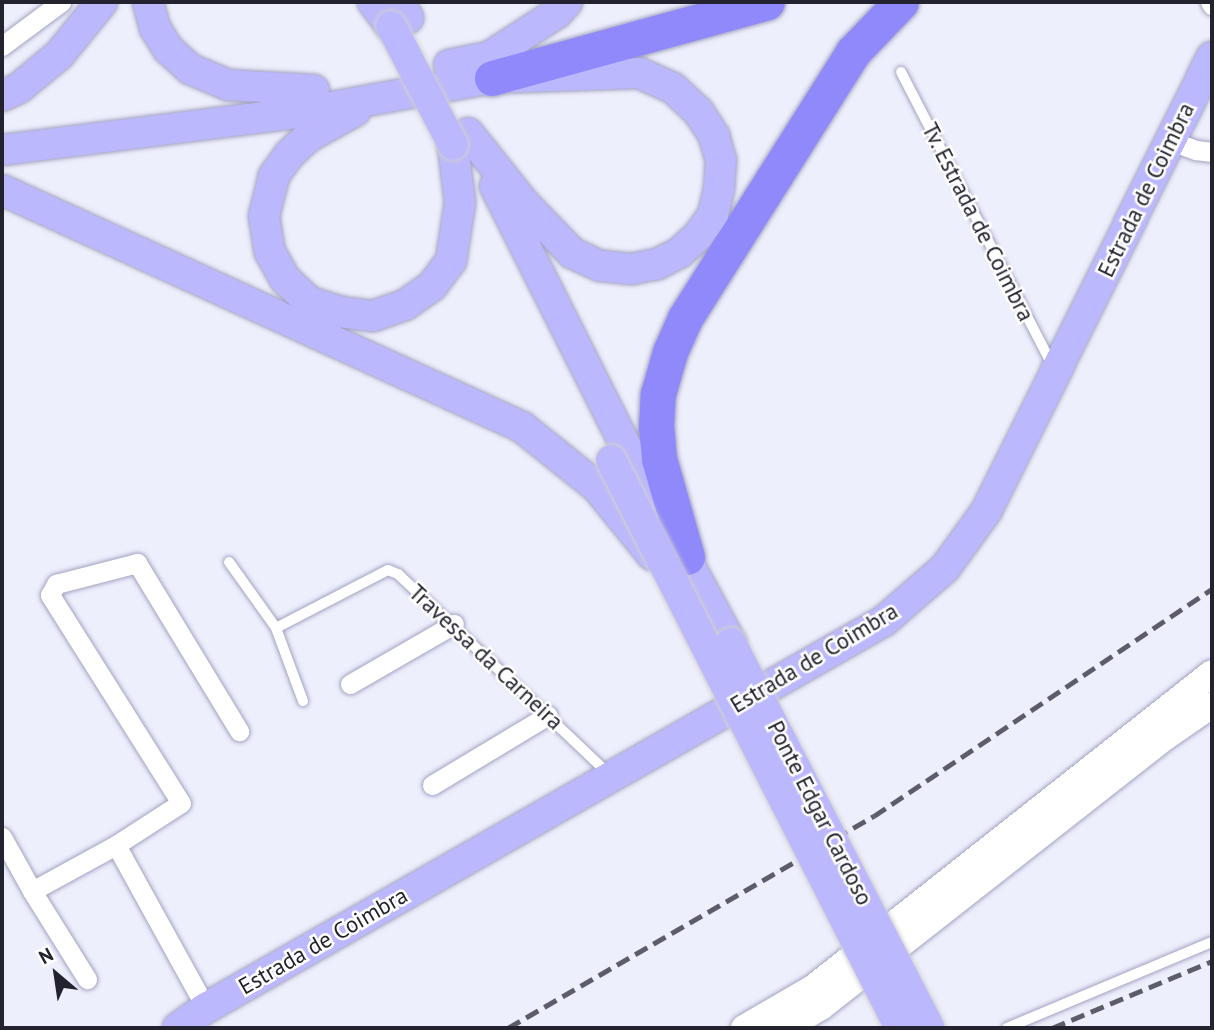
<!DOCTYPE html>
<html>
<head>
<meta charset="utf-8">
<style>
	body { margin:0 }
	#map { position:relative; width:1214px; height:1030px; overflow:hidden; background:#eeeffc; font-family:"PT Sans",sans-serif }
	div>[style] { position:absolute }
	.roads { filter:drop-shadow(0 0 2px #a2a3c2) drop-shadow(0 0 2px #a2a3c2) }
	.lane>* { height:10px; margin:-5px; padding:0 5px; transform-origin:5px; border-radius:5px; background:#fff }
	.street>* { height:19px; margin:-9.5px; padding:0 9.5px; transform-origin:9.5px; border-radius:9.5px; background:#fff }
	.secondary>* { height:26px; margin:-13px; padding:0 13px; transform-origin:13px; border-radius:13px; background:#fff }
	.primary>* { height:30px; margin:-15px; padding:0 15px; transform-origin:15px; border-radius:15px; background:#bcb8fd }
	.highway>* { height:35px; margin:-17.5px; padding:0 17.5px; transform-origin:17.5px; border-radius:17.5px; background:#9089fc }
	.rail>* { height:5px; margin-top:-2.5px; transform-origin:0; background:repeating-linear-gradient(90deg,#5d5d69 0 14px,transparent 0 21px) }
	.bridges { filter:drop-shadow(0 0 2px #cfcfd1) drop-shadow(0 0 2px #cfcfd1) }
	.primary-bridge>* { height:30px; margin:-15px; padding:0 15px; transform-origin:15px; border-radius:15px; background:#bcb8fd }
	span { translate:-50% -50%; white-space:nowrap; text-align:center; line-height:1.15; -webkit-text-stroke:5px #fff; paint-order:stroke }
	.street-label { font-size:23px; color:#23232f }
	.frame { position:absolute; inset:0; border:4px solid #23232f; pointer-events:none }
	.north { position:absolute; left:21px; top:939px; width:70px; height:70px; -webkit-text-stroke:5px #fff; paint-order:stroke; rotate:331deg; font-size:19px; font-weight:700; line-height:28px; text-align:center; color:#23232f }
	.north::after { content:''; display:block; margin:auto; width:24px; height:32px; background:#23232f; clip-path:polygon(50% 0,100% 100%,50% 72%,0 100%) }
</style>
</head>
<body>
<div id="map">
	<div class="roads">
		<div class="lane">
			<i style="left:901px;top:72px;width:330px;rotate:62.7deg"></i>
			<i style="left:229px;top:562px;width:81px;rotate:54.5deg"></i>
			<i style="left:276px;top:628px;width:78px;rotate:69.7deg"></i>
			<i style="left:276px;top:628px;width:126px;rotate:-27.4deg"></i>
			<i style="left:388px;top:570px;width:11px;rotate:22deg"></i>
			<i style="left:398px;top:574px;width:289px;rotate:43.5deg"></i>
			<i style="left:1007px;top:1028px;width:222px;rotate:-22.8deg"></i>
		</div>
		<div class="street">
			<i style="left:1210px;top:2px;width:4px;rotate:56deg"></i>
			<i style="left:2px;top:46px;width:74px;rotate:-36.7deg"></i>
			<i style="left:1171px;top:141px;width:27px;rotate:20deg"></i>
			<i style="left:1196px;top:150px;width:16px;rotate:7deg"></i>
			<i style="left:350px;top:684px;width:120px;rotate:-30deg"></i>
			<i style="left:432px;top:785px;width:135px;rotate:-31.1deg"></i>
			<i style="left:2px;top:837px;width:62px;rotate:60.9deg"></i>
			<i style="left:32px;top:891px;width:96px;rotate:-28.7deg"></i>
			<i style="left:116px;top:845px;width:77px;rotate:-32.9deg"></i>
			<i style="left:181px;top:803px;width:246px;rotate:-122.2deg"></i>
			<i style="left:50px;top:595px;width:13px;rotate:-61deg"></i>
			<i style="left:56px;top:584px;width:84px;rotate:-14.5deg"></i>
			<i style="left:137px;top:563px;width:197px;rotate:58.7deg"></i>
			<i style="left:116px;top:845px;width:186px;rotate:61.1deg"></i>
			<i style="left:32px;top:891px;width:104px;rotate:58deg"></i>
		</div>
		<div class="secondary">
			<i style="left:744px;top:1028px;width:80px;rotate:-30.1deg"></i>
			<i style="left:813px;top:988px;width:508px;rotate:-38.29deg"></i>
			<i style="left:786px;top:1028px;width:41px;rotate:-31deg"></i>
			<i style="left:821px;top:1007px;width:439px;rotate:-38.1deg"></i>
			<i style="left:1167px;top:736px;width:55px;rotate:-34.6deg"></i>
		</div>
		<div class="primary">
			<i style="left:148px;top:2px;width:27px;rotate:75deg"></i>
			<i style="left:155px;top:28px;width:25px;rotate:58deg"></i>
			<i style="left:168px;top:49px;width:30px;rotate:42deg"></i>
			<i style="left:190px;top:69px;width:41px;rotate:22.8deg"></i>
			<i style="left:228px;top:85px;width:86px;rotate:3.3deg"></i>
			<i style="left:373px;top:2px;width:30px;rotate:53deg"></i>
			<i style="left:400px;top:2px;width:18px;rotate:63deg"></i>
			<i style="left:449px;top:65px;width:41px;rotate:-11.3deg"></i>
			<i style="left:489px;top:57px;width:81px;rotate:-32.9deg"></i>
			<i style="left:557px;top:13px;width:15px;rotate:-48deg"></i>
			<i style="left:2px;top:96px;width:19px;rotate:-25deg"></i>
			<i style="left:19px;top:88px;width:52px;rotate:-39.5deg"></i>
			<i style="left:59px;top:55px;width:68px;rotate:-50.9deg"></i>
			<i style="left:355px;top:111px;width:54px;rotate:151deg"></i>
			<i style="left:308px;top:137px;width:26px;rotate:137deg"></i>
			<i style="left:289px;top:155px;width:26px;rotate:126deg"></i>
			<i style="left:274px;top:176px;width:41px;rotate:104deg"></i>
			<i style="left:264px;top:216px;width:36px;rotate:81deg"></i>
			<i style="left:270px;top:252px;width:31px;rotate:61deg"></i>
			<i style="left:285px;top:279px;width:34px;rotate:43deg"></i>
			<i style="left:310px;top:302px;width:32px;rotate:18deg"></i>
			<i style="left:340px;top:312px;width:33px;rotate:7deg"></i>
			<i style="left:373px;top:316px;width:34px;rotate:-19deg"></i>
			<i style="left:405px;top:305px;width:33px;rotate:-35deg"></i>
			<i style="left:432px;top:286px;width:31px;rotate:-53deg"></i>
			<i style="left:451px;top:261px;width:59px;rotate:-81.2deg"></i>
			<i style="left:460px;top:203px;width:58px;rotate:-96.9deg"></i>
			<i style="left:2px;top:150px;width:310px;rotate:-7.2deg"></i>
			<i style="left:310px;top:111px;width:185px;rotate:-10.3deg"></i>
			<i style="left:492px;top:78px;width:147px;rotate:-1.9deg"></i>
			<i style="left:639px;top:73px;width:37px;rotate:24deg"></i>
			<i style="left:673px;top:88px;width:34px;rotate:43deg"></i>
			<i style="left:698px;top:111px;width:30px;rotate:57deg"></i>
			<i style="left:714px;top:136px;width:25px;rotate:74deg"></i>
			<i style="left:721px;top:160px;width:29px;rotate:94deg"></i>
			<i style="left:719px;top:189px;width:27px;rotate:103deg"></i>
			<i style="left:713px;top:215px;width:26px;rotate:126deg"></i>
			<i style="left:698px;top:236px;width:25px;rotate:138deg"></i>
			<i style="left:679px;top:253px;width:25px;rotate:153deg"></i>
			<i style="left:657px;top:264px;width:26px;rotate:169deg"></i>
			<i style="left:631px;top:269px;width:31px;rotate:-174deg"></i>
			<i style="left:600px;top:266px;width:31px;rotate:-155deg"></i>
			<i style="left:572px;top:253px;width:71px;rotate:-133.9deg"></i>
			<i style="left:523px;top:202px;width:88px;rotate:-128.6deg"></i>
			<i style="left:495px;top:186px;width:297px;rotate:63.3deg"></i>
			<i style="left:628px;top:451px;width:218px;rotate:61.8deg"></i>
			<i style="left:2px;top:190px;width:571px;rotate:24.5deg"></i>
			<i style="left:522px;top:427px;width:96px;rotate:38.7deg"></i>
			<i style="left:597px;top:487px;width:87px;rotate:51deg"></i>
			<i style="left:178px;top:1028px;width:34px;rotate:-36deg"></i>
			<i style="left:206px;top:1008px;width:781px;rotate:-29.72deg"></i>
			<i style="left:884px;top:621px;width:81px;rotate:-41deg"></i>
			<i style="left:945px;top:568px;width:72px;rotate:-54.1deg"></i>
			<i style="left:987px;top:510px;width:506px;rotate:-63.59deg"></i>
		</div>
		<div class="highway">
			<i style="left:492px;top:78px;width:285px;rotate:-15.4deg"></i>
			<i style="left:687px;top:557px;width:102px;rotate:-105.9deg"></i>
			<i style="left:659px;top:459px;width:32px;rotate:-95deg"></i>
			<i style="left:656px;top:427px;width:33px;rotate:-87deg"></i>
			<i style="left:658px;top:394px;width:44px;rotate:-74.1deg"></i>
			<i style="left:670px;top:352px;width:37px;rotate:-66deg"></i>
			<i style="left:685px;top:318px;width:315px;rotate:-57.7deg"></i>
			<i style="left:853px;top:52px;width:69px;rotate:-46.2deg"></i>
		</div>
	</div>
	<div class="rail">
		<i style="left:508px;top:1028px;width:423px;rotate:-30.1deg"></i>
		<i style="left:874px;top:816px;width:407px;rotate:-33.9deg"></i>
		<i style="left:1052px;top:1028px;width:173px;rotate:-22.7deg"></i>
	</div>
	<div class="bridges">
		<div class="primary-bridge">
			<i style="left:391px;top:26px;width:134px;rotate:62.5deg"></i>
			<i style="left:611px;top:460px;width:637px;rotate:63.03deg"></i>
			<i style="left:731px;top:643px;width:433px;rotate:62.7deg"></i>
		</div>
	</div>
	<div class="street-label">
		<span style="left:1146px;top:190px;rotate:-64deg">Estrada de Coimbra</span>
		<span style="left:978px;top:222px;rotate:63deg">Tv. Estrada de Coimbra</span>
		<span style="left:486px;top:657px;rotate:43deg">Travessa da Carneira</span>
		<span style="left:814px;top:658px;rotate:-31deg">Estrada de Coimbra</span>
		<span style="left:820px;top:813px;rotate:63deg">Ponte Edgar Cardoso</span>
		<span style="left:323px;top:941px;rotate:-30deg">Estrada de Coimbra</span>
	</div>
	<div class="frame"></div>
	<div class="north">N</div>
</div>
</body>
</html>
